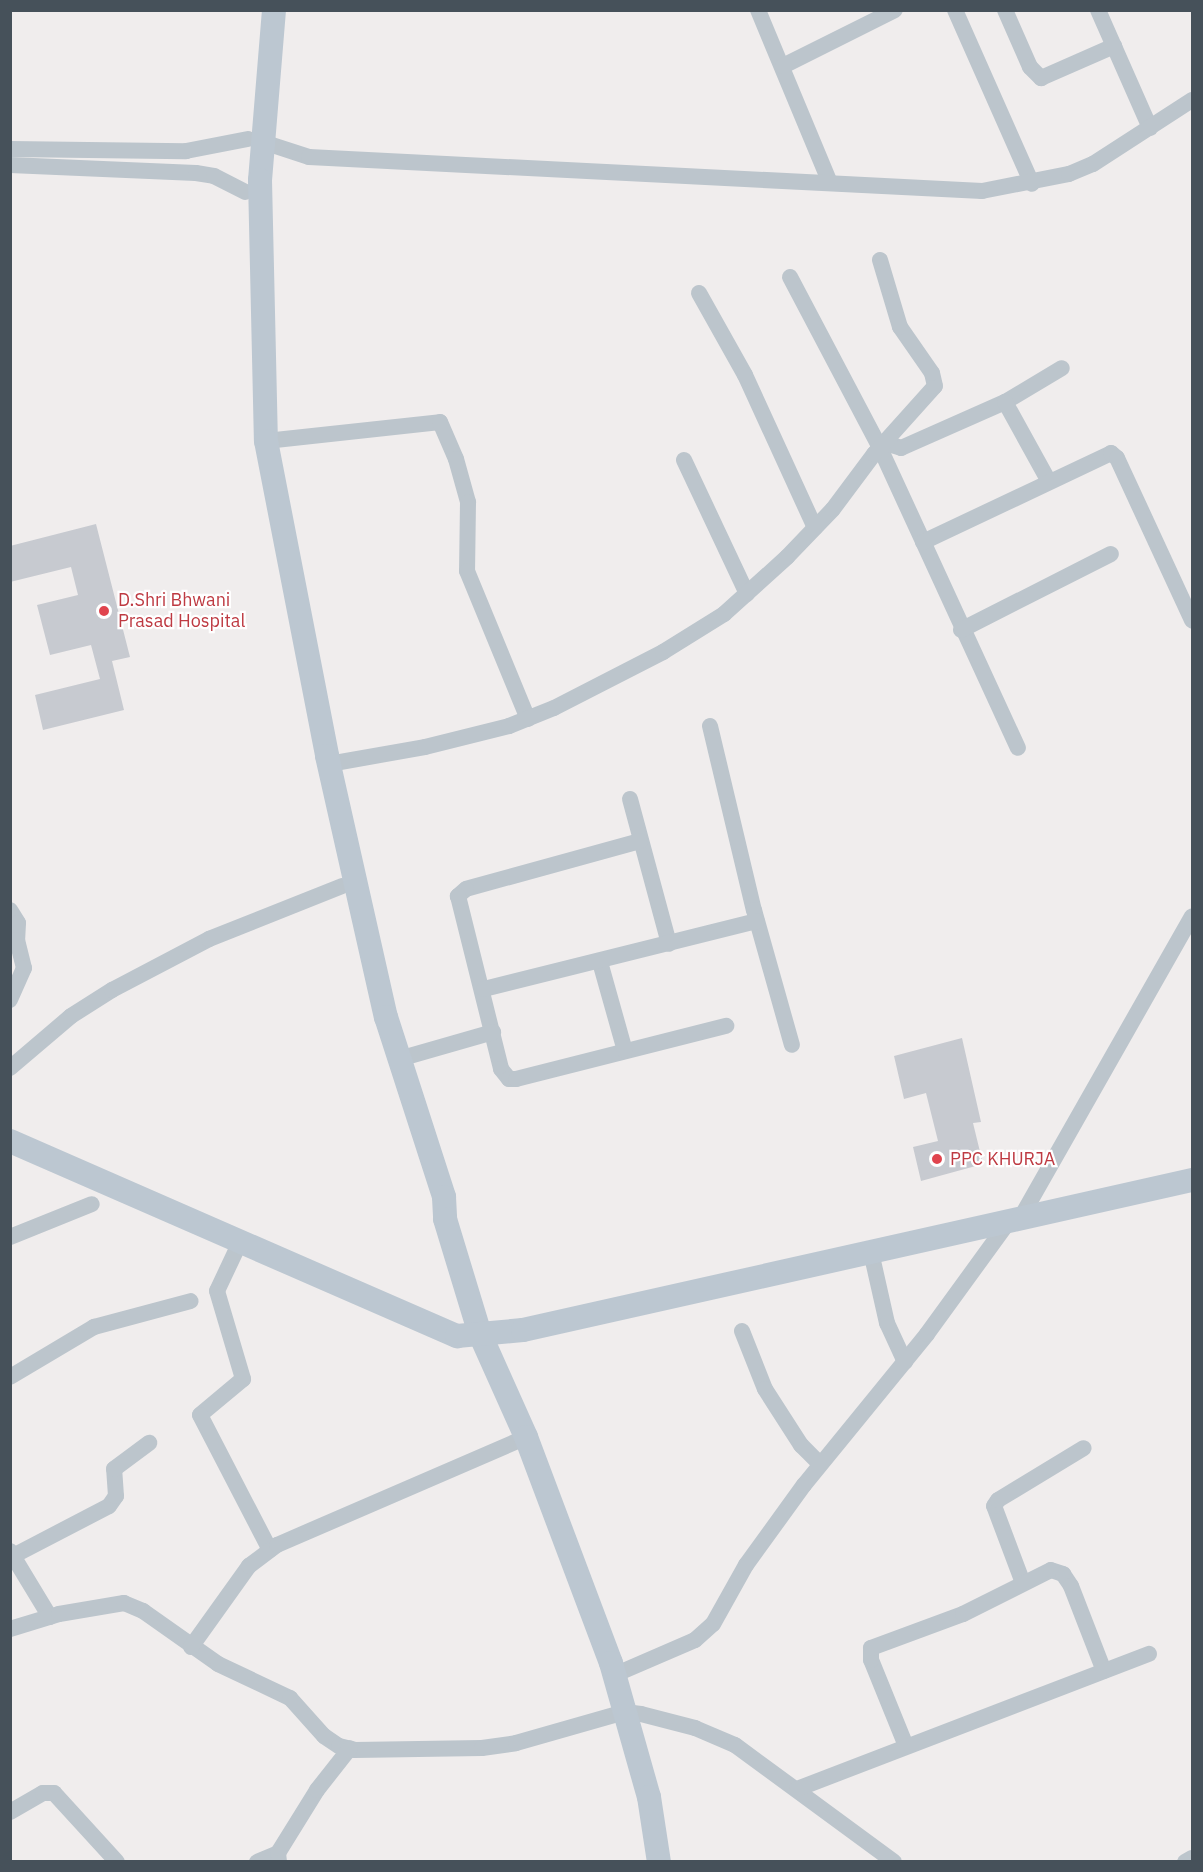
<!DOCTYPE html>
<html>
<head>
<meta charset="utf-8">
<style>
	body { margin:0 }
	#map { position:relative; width:1203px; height:1872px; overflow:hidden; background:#f0eded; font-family:"IBM Plex Sans",sans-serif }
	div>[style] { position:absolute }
	.building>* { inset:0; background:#c7cad0 }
	.street>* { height:16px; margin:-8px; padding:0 8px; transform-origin:8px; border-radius:8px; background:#bcc5cc }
	.secondary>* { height:24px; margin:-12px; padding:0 12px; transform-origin:12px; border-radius:12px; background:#bcc7d1 }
	.dots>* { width:16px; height:16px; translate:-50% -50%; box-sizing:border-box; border:3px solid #fff; border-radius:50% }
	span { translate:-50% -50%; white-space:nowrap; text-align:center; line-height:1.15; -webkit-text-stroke:4.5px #fff; paint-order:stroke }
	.health-label { font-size:18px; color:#be3a42 }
	.left { translate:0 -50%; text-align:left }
	.frame { position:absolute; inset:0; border:12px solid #46515a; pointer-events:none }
</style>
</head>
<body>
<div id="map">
	<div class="building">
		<i style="clip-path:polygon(96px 524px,130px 657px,112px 661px,124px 710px,43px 730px,35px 695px,100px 679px,91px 645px,50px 655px,37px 605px,78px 595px,71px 567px,10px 582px,10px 546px)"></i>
		<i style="clip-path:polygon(962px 1038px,981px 1122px,973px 1123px,983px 1164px,921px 1181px,913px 1147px,938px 1141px,926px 1093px,904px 1099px,894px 1056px)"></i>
	</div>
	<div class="street">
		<i style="left:758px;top:10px;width:187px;rotate:67.4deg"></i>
		<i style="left:955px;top:10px;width:190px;rotate:66.1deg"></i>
		<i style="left:1005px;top:10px;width:62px;rotate:66.3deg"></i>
		<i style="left:1030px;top:67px;width:16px;rotate:45deg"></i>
		<i style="left:1041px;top:78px;width:80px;rotate:-23.7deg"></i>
		<i style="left:1098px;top:10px;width:129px;rotate:66.2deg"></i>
		<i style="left:783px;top:66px;width:125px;rotate:-26.6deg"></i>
		<i style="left:263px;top:142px;width:48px;rotate:18.1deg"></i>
		<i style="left:309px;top:157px;width:674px;rotate:2.89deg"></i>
		<i style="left:982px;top:191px;width:89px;rotate:-11.1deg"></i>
		<i style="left:1069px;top:174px;width:26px;rotate:-23deg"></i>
		<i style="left:1093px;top:164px;width:118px;rotate:-32.9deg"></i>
		<i style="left:10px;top:149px;width:176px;rotate:0.7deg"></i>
		<i style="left:186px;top:151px;width:63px;rotate:-11deg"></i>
		<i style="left:10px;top:165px;width:186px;rotate:2.5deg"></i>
		<i style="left:196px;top:173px;width:18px;rotate:9deg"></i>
		<i style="left:214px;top:176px;width:35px;rotate:27deg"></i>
		<i style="left:790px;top:277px;width:193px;rotate:62.2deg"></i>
		<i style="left:880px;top:448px;width:330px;rotate:65.3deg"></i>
		<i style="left:699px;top:293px;width:94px;rotate:60.7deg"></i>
		<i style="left:745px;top:375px;width:168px;rotate:65.4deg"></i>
		<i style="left:1005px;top:402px;width:66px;rotate:-30.8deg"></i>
		<i style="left:266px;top:441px;width:175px;rotate:-6.2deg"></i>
		<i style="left:440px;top:422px;width:40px;rotate:66.6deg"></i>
		<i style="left:456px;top:459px;width:45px;rotate:74.4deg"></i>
		<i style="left:468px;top:502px;width:69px;rotate:90.8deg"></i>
		<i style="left:467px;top:571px;width:160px;rotate:67.6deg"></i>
		<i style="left:885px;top:443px;width:17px;rotate:17deg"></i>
		<i style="left:901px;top:448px;width:114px;rotate:-23.9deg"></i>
		<i style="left:1005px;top:402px;width:89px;rotate:61.1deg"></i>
		<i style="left:684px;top:460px;width:148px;rotate:64.8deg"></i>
		<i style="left:923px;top:542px;width:208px;rotate:-25.3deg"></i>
		<i style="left:1111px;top:453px;width:8px;rotate:40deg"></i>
		<i style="left:1117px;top:458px;width:179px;rotate:65.2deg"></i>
		<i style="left:961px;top:630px;width:168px;rotate:-26.9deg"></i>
		<i style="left:710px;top:726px;width:189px;rotate:76.6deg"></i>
		<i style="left:754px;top:910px;width:140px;rotate:74.3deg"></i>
		<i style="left:329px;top:764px;width:97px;rotate:-10deg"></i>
		<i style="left:425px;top:747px;width:87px;rotate:-14deg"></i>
		<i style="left:509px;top:726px;width:48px;rotate:-21.8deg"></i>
		<i style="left:554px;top:708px;width:123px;rotate:-27.2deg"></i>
		<i style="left:663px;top:652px;width:72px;rotate:-31.9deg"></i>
		<i style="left:724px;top:614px;width:85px;rotate:-42.1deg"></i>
		<i style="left:787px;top:557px;width:66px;rotate:-46.2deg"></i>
		<i style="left:833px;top:509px;width:69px;rotate:-53.3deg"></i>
		<i style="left:874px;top:454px;width:91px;rotate:-48.1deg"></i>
		<i style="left:935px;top:386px;width:13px;rotate:-103deg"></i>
		<i style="left:932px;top:373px;width:56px;rotate:-124.8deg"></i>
		<i style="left:900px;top:327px;width:70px;rotate:-106.6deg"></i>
		<i style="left:630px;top:799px;width:150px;rotate:74.9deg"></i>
		<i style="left:640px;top:841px;width:180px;rotate:164.6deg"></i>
		<i style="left:466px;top:889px;width:11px;rotate:139deg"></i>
		<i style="left:458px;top:896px;width:178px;rotate:76deg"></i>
		<i style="left:501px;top:1069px;width:13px;rotate:51deg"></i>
		<i style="left:509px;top:1079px;width:7px"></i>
		<i style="left:516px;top:1079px;width:217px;rotate:-14.2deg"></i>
		<i style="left:10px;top:910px;width:15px;rotate:58deg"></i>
		<i style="left:18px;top:923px;width:17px;rotate:93deg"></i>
		<i style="left:17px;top:940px;width:29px;rotate:76deg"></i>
		<i style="left:24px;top:968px;width:35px;rotate:114deg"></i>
		<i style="left:600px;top:962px;width:92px;rotate:74.3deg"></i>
		<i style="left:484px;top:989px;width:281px;rotate:-14deg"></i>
		<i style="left:399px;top:1059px;width:98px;rotate:-16deg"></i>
		<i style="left:10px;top:1068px;width:80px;rotate:-40.4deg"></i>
		<i style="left:71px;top:1016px;width:49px;rotate:-32.4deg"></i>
		<i style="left:112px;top:990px;width:110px;rotate:-27.7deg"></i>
		<i style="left:209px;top:939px;width:143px;rotate:-21.7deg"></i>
		<i style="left:1020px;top:1219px;width:348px;rotate:-60.4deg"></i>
		<i style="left:10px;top:1237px;width:88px;rotate:-21.9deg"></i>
		<i style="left:241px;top:1240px;width:56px;rotate:115.2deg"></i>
		<i style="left:217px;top:1291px;width:92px;rotate:73.5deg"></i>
		<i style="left:243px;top:1379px;width:56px;rotate:140.1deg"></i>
		<i style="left:200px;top:1415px;width:152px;rotate:62.6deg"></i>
		<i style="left:871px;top:1252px;width:73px;rotate:77.3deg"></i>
		<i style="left:887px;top:1323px;width:43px;rotate:65.2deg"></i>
		<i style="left:742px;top:1331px;width:62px;rotate:68.4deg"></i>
		<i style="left:765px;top:1389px;width:67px;rotate:57.3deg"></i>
		<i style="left:801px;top:1445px;width:27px;rotate:45deg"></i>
		<i style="left:10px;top:1377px;width:98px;rotate:-30.8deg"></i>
		<i style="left:94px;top:1327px;width:100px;rotate:-15deg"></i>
		<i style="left:10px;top:1551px;width:77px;rotate:58.8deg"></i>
		<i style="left:13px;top:1556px;width:108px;rotate:-27.5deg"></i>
		<i style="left:109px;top:1506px;width:12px;rotate:-55deg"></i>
		<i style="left:116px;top:1496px;width:27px;rotate:-94deg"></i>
		<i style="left:114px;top:1469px;width:44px;rotate:-36.6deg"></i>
		<i style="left:1023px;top:1583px;width:82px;rotate:-110.6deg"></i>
		<i style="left:994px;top:1506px;width:7px;rotate:-56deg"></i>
		<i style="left:998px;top:1500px;width:100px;rotate:-31.2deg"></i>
		<i style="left:10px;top:1629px;width:51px;rotate:-17deg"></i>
		<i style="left:59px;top:1614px;width:66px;rotate:-9.6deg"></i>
		<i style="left:124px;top:1603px;width:21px;rotate:23deg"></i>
		<i style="left:143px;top:1611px;width:92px;rotate:35.2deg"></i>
		<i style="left:218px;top:1664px;width:80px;rotate:25.3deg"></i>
		<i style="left:290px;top:1698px;width:51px;rotate:48.2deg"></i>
		<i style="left:324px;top:1736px;width:18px;rotate:34deg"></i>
		<i style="left:339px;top:1746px;width:16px;rotate:14deg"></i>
		<i style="left:355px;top:1750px;width:127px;rotate:-0.9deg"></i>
		<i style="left:482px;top:1748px;width:34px;rotate:-8deg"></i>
		<i style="left:516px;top:1743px;width:113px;rotate:-15.9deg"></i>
		<i style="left:625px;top:1712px;width:16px;rotate:7deg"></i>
		<i style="left:641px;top:1714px;width:56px;rotate:14.5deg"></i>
		<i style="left:695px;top:1728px;width:43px;rotate:23deg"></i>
		<i style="left:735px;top:1745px;width:197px;rotate:36.3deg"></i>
		<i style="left:191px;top:1647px;width:100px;rotate:-54.4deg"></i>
		<i style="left:249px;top:1566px;width:35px;rotate:-37deg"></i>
		<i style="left:277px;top:1545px;width:271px;rotate:-23.4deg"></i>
		<i style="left:614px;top:1675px;width:88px;rotate:-23.4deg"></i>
		<i style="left:695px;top:1640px;width:24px;rotate:-42deg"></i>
		<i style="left:713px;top:1624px;width:68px;rotate:-60.8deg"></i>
		<i style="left:746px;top:1565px;width:99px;rotate:-54.1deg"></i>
		<i style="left:804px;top:1485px;width:195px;rotate:-50.8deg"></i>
		<i style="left:927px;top:1334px;width:140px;rotate:-54deg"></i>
		<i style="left:906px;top:1746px;width:93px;rotate:-112.1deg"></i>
		<i style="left:871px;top:1660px;width:12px;rotate:-90deg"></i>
		<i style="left:871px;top:1648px;width:98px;rotate:-20.3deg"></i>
		<i style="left:963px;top:1614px;width:98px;rotate:-26.6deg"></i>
		<i style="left:1051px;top:1570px;width:13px;rotate:18deg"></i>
		<i style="left:1063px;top:1574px;width:14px;rotate:56deg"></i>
		<i style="left:1071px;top:1586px;width:91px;rotate:68.8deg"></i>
		<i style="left:797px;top:1789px;width:377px;rotate:-21deg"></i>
		<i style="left:10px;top:1812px;width:38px;rotate:-30deg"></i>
		<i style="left:43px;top:1793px;width:11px"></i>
		<i style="left:54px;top:1793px;width:93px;rotate:47.6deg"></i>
		<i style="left:257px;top:1862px;width:23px;rotate:-23deg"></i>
		<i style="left:279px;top:1862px;width:9px;rotate:-96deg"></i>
		<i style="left:278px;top:1853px;width:74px;rotate:-58.2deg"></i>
		<i style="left:317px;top:1790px;width:53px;rotate:-51.8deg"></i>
		<i style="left:1185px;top:1862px;width:8px;rotate:-30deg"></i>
	</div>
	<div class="secondary">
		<i style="left:274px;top:10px;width:171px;rotate:94.7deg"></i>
		<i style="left:260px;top:180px;width:261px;rotate:88.7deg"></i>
		<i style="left:266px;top:441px;width:321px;rotate:79deg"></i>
		<i style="left:327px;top:756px;width:268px;rotate:77.3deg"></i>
		<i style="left:386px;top:1017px;width:189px;rotate:72.1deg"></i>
		<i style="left:444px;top:1197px;width:22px;rotate:87deg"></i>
		<i style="left:445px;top:1219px;width:120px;rotate:73.1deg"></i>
		<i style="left:480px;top:1334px;width:113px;rotate:65.9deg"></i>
		<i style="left:526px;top:1437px;width:241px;rotate:69.4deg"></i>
		<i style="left:611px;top:1663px;width:139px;rotate:74.2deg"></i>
		<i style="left:649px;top:1797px;width:66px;rotate:81.3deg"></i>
		<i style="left:10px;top:1141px;width:488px;rotate:23.6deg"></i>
		<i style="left:457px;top:1336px;width:66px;rotate:-5.2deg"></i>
		<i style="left:523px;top:1330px;width:686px;rotate:-12.64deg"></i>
	</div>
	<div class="dots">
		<i style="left:104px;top:611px;background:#e0444e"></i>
		<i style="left:937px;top:1159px;background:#e0444e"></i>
	</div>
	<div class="health-label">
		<span class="left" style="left:118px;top:611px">D.Shri Bhwani<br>Prasad Hospital</span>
		<span class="left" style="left:950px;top:1159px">PPC KHURJA</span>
	</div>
	<div class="frame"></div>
</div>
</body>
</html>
